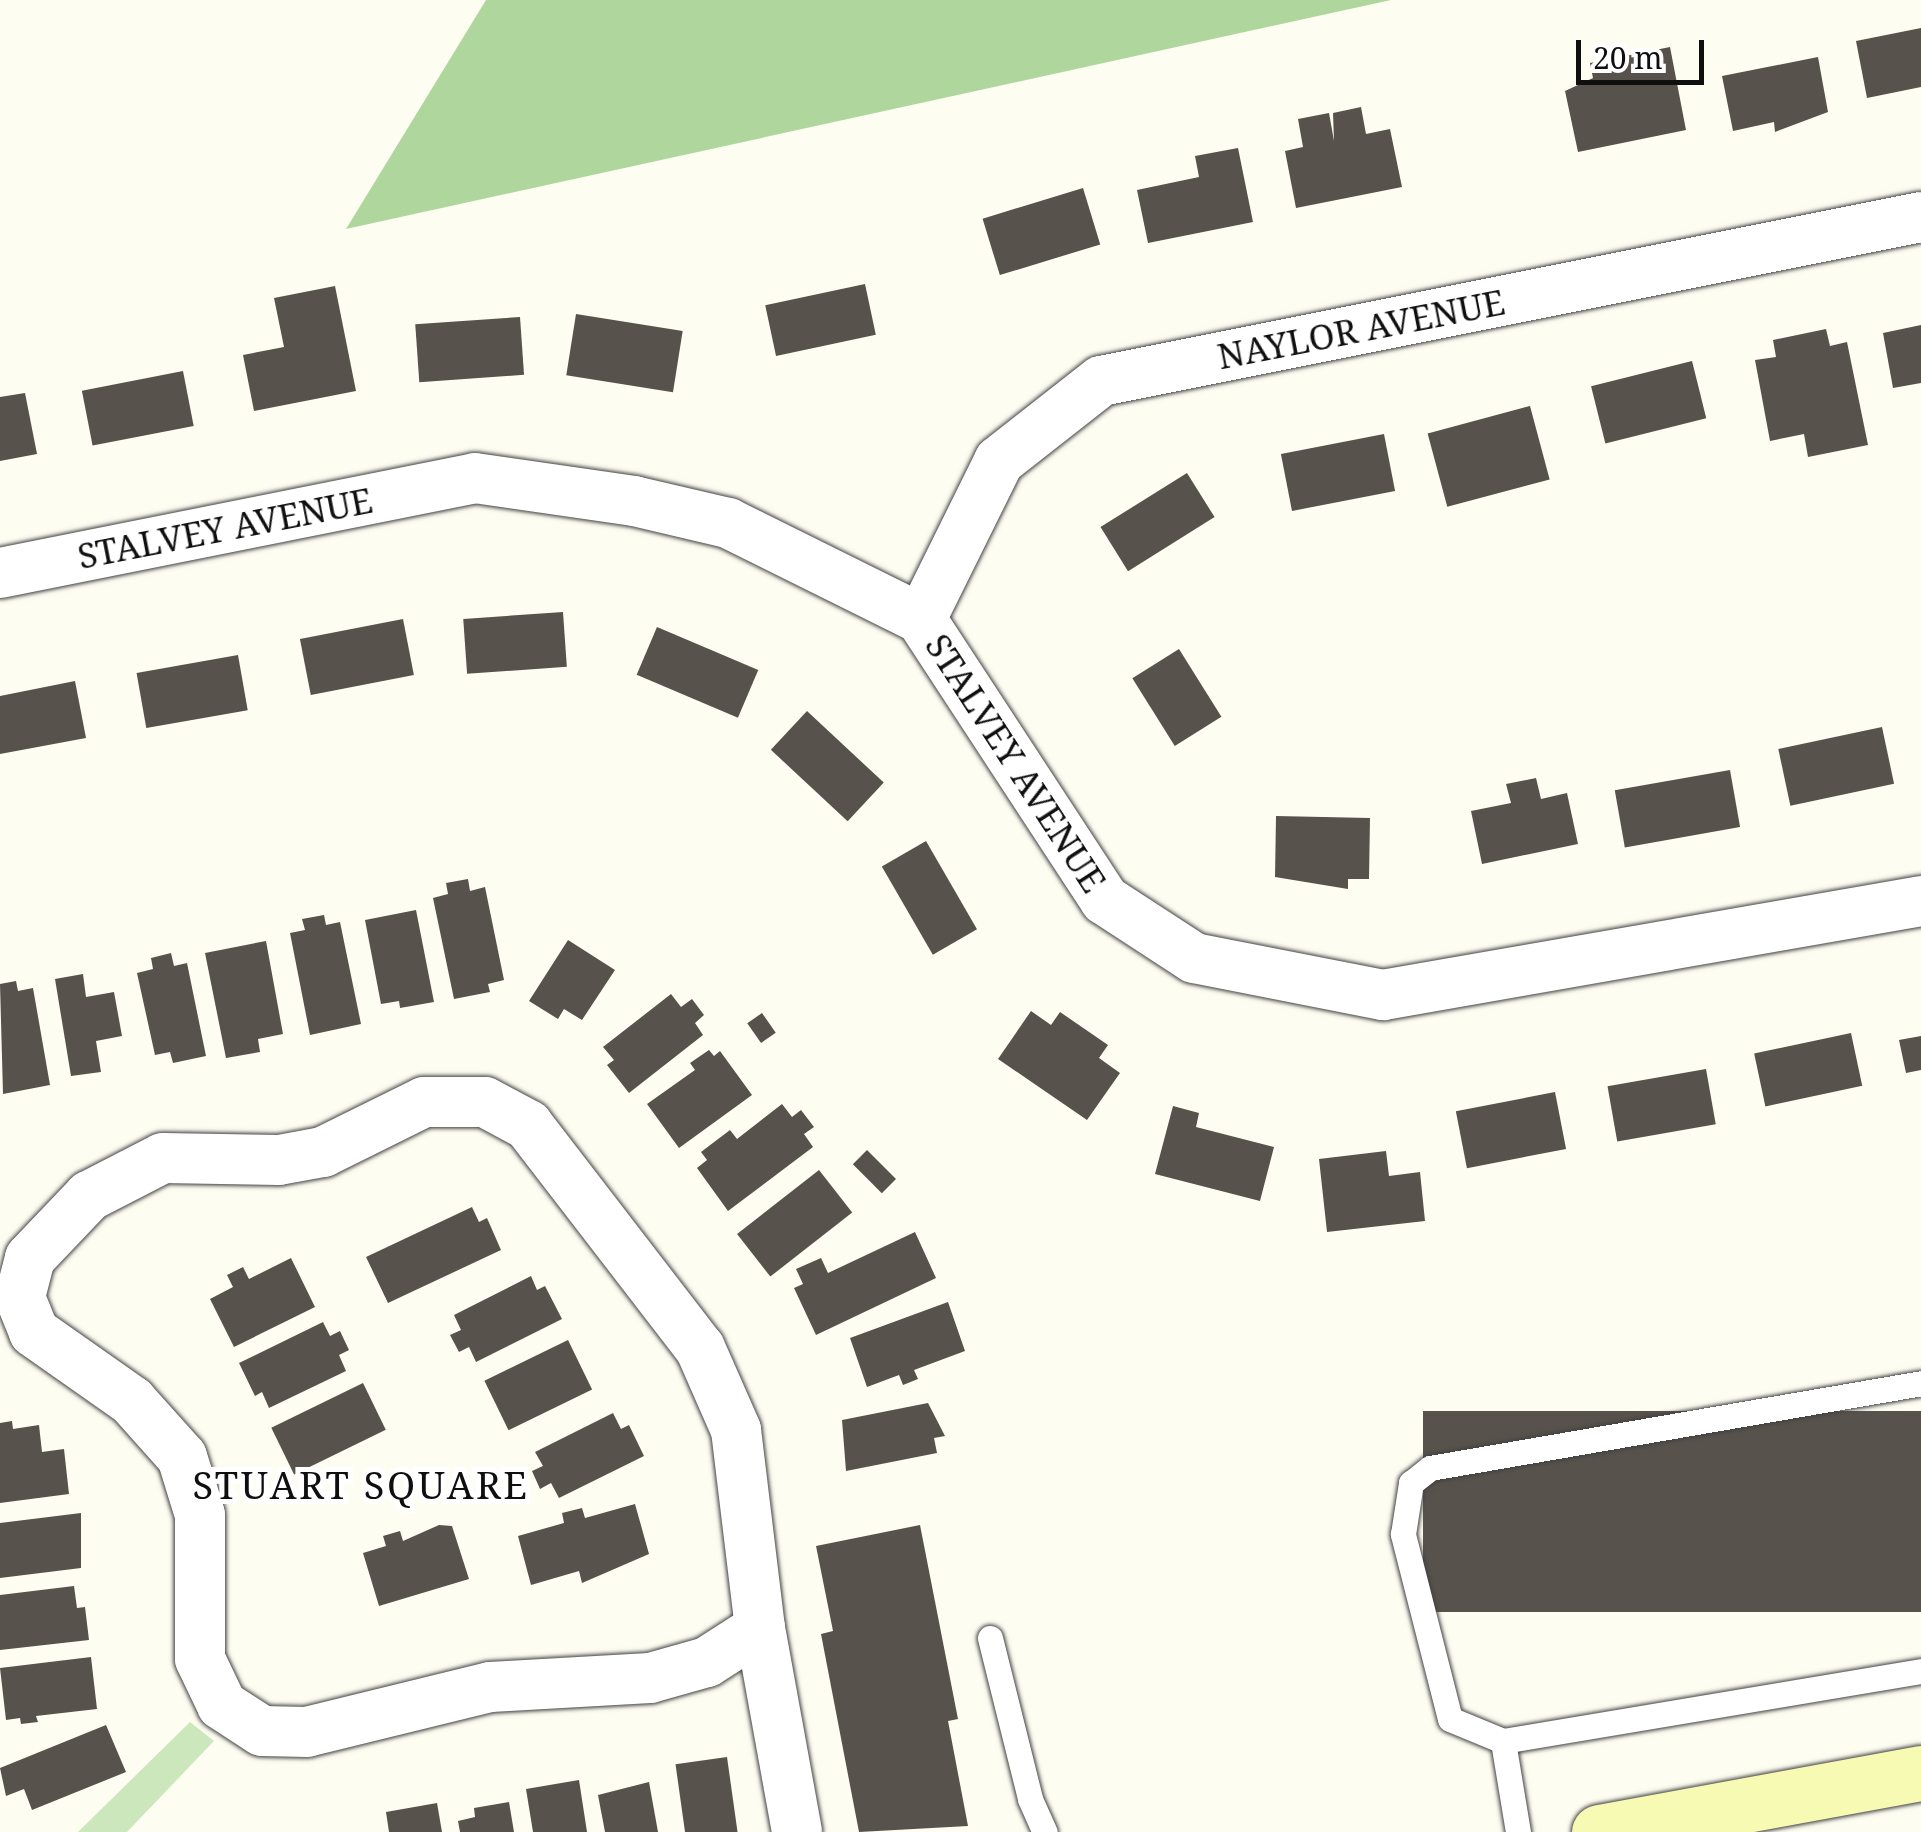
<!DOCTYPE html>
<html>
<head>
<meta charset="utf-8">
<style>
	body { margin:0 }
	#map { position:relative; width:1921px; height:1832px; overflow:hidden; background:#fefdf2; font-family:"Noto Serif",serif }
	div>[style] { position:absolute }
	.green>* { inset:0; background:#cde7bd }
	.forest>* { inset:0; background:#afd79d }
	.building>* { inset:0; background:#57524c; transform-origin:0 0 }
	.roads { filter:drop-shadow(0 0 2px #424242) drop-shadow(0 0 2px #424242) }
	.lane>* { height:25px; margin:-12.5px; padding:0 12.5px; transform-origin:12.5px; border-radius:12.5px; background:#fff }
	.street>* { height:50px; margin:-25px; padding:0 25px; transform-origin:25px; border-radius:25px; background:#fff }
	.secondary>* { height:55px; margin:-27.5px; padding:0 27.5px; transform-origin:27.5px; border-radius:27.5px; background:#f7fab2 }
	span { translate:-50% -50%; white-space:nowrap; text-align:center; line-height:1.15; -webkit-text-stroke:10px #fff; paint-order:stroke }
	.street-label { font-size:35px; color:#0f0f0f }
	.neighbourhood-label { font-size:38px; color:#0f0f0f; letter-spacing:2.5px }
	.scale { position:absolute; left:1576px; top:40px; width:128px; height:45px; box-sizing:border-box; border:5px solid #0f0f0f; border-top:0; padding-left:12px; font-size:30px; line-height:35px; white-space:nowrap; color:#0f0f0f; -webkit-text-stroke:8px #fff; paint-order:stroke }
</style>
</head>
<body>
<div id="map">
	<div class="green">
		<i style="clip-path:polygon(190px 1722px,214px 1741px,127px 1832px,78px 1832px)"></i>
	</div>
	<div class="forest">
		<i style="clip-path:polygon(486px 0,1391px 0,346px 229px)"></i>
	</div>
	<div class="building">
		<i style="clip-path:polygon(1921px 28px,1921px 87px,1867px 98px,1856px 41px)"></i>
		<i style="clip-path:polygon(1670px 47px,1686px 130px,1578px 152px,1565px 91px,1593px 78px,1590px 63px)"></i>
		<i style="clip-path:polygon(1818px 57px,1828px 112px,1775px 132px,1774px 122px,1733px 131px,1722px 76px)"></i>
		<i style="clip-path:polygon(1361px 107px,1366px 134px,1390px 129px,1402px 187px,1296px 208px,1285px 151px,1303px 147px,1298px 119px,1329px 113px,1334px 141px,1333px 113px)"></i>
		<i style="clip-path:polygon(1238px 148px,1253px 222px,1148px 243px,1137px 190px,1199px 177px,1195px 156px)"></i>
		<i style="left:1083px;top:188px;width:59px;height:105px;rotate:73deg"></i>
		<i style="left:865px;top:284px;width:52px;height:102px;rotate:78deg"></i>
		<i style="clip-path:polygon(335px 286px,356px 391px,254px 411px,243px 355px,284px 347px,274px 298px)"></i>
		<i style="left:576px;top:314px;width:108px;height:62px;rotate:9deg"></i>
		<i style="left:520px;top:317px;width:58px;height:105px;rotate:86deg"></i>
		<i style="clip-path:polygon(1921px 325px,1921px 383px,1893px 388px,1883px 333px)"></i>
		<i style="clip-path:polygon(1826px 329px,1830px 346px,1847px 342px,1868px 445px,1808px 457px,1804px 434px,1770px 441px,1755px 360px,1776px 357px,1773px 340px)"></i>
		<i style="left:1692px;top:361px;width:59px;height:104px;rotate:76deg"></i>
		<i style="left:183px;top:371px;width:56px;height:103px;rotate:79deg"></i>
		<i style="clip-path:polygon(25px 393px,37px 454px,0 461px,0 397px)"></i>
		<i style="left:1530px;top:406px;width:76px;height:106px;rotate:75deg"></i>
		<i style="left:1384px;top:434px;width:58px;height:105px;rotate:79deg"></i>
		<i style="left:1187px;top:473px;width:52px;height:102px;rotate:58deg"></i>
		<i style="left:563px;top:612px;width:55px;height:100px;rotate:86deg"></i>
		<i style="left:403px;top:619px;width:57px;height:105px;rotate:79deg"></i>
		<i style="left:657px;top:627px;width:110px;height:52px;rotate:23deg"></i>
		<i style="left:1179px;top:649px;width:80px;height:55px;rotate:58deg"></i>
		<i style="left:238px;top:655px;width:56px;height:103px;rotate:80deg"></i>
		<i style="clip-path:polygon(75px 681px,86px 738px,0 754px,0 696px)"></i>
		<i style="left:807px;top:711px;width:105px;height:53px;rotate:43deg"></i>
		<i style="left:1882px;top:727px;width:58px;height:106px;rotate:78deg"></i>
		<i style="left:1730px;top:770px;width:58px;height:117px;rotate:80deg"></i>
		<i style="clip-path:polygon(1536px 778px,1541px 799px,1567px 793px,1578px 844px,1482px 864px,1471px 811px,1511px 803px,1506px 784px)"></i>
		<i style="clip-path:polygon(1276px 816px,1370px 818px,1369px 879px,1348px 879px,1348px 889px,1275px 877px)"></i>
		<i style="left:926px;top:841px;width:102px;height:51px;rotate:60deg"></i>
		<i style="clip-path:polygon(468px 879px,470px 891px,485px 887px,504px 980px,488px 984px,490px 992px,454px 999px,433px 898px,448px 894px,446px 883px)"></i>
		<i style="clip-path:polygon(416px 910px,434px 1002px,400px 1008px,399px 1001px,381px 1004px,365px 920px)"></i>
		<i style="clip-path:polygon(324px 915px,326px 925px,340px 922px,361px 1024px,310px 1035px,290px 933px,305px 930px,302px 919px)"></i>
		<i style="clip-path:polygon(568px 940px,615px 970px,582px 1020px,564px 1009px,558px 1019px,529px 1001px)"></i>
		<i style="clip-path:polygon(266px 941px,283px 1034px,258px 1039px,260px 1052px,226px 1058px,205px 953px)"></i>
		<i style="clip-path:polygon(171px 953px,174px 966px,187px 963px,206px 1056px,173px 1063px,170px 1052px,155px 1055px,137px 973px,153px 969px,151px 958px)"></i>
		<i style="clip-path:polygon(83px 974px,86px 997px,114px 992px,122px 1036px,96px 1041px,101px 1072px,71px 1076px,55px 979px)"></i>
		<i style="clip-path:polygon(16px 981px,18px 991px,33px 988px,50px 1085px,3px 1094px,0 984px)"></i>
		<i style="clip-path:polygon(671px 994px,681px 1007px,692px 999px,704px 1015px,695px 1023px,703px 1035px,629px 1093px,607px 1065px,614px 1060px,603px 1047px)"></i>
		<i style="clip-path:polygon(1031px 1011px,1051px 1025px,1060px 1012px,1108px 1045px,1099px 1058px,1120px 1073px,1087px 1120px,998px 1059px)"></i>
		<i style="left:762px;top:1013px;width:24px;height:18px;rotate:55deg"></i>
		<i style="left:1851px;top:1033px;width:54px;height:99px;rotate:78deg"></i>
		<i style="clip-path:polygon(1921px 1036px,1921px 1070px,1906px 1073px,1899px 1040px)"></i>
		<i style="clip-path:polygon(709px 1050px,714px 1056px,720px 1051px,752px 1095px,679px 1148px,647px 1104px,695px 1070px,690px 1063px)"></i>
		<i style="left:1706px;top:1069px;width:56px;height:100px;rotate:80deg"></i>
		<i style="left:1555px;top:1092px;width:58px;height:101px;rotate:79deg"></i>
		<i style="clip-path:polygon(782px 1104px,792px 1117px,801px 1110px,814px 1127px,804px 1134px,813px 1147px,728px 1211px,697px 1168px,707px 1160px,701px 1152px,730px 1130px,737px 1139px)"></i>
		<i style="clip-path:polygon(1173px 1106px,1199px 1113px,1196px 1127px,1274px 1147px,1260px 1201px,1155px 1174px)"></i>
		<i style="left:867px;top:1150px;width:41px;height:20px;rotate:45deg"></i>
		<i style="clip-path:polygon(1386px 1151px,1389px 1176px,1420px 1172px,1425px 1221px,1327px 1232px,1319px 1159px)"></i>
		<i style="left:819px;top:1170px;width:54px;height:104px;rotate:52deg"></i>
		<i style="clip-path:polygon(472px 1207px,479px 1222px,487px 1218px,501px 1250px,388px 1303px,366px 1257px)"></i>
		<i style="clip-path:polygon(915px 1232px,936px 1278px,816px 1335px,794px 1288px,803px 1284px,796px 1269px,821px 1258px,828px 1273px)"></i>
		<i style="clip-path:polygon(291px 1258px,315px 1307px,234px 1347px,210px 1299px,233px 1287px,227px 1275px,243px 1267px,249px 1279px)"></i>
		<i style="clip-path:polygon(531px 1276px,537px 1290px,545px 1286px,562px 1319px,476px 1362px,469px 1347px,459px 1352px,450px 1335px,461px 1330px,454px 1315px)"></i>
		<i style="clip-path:polygon(948px 1302px,965px 1351px,914px 1370px,918px 1379px,903px 1385px,899px 1375px,867px 1387px,850px 1338px)"></i>
		<i style="clip-path:polygon(323px 1322px,330px 1336px,340px 1331px,349px 1350px,339px 1355px,346px 1371px,269px 1408px,262px 1392px,255px 1396px,239px 1363px)"></i>
		<i style="left:568px;top:1340px;width:55px;height:93px;rotate:64deg"></i>
		<i style="left:363px;top:1383px;width:52px;height:102px;rotate:64deg"></i>
		<i style="clip-path:polygon(928px 1403px,945px 1436px,934px 1438px,937px 1453px,846px 1471px,842px 1420px)"></i>
		<i style="left:1921px;top:1411px;width:201px;height:498px;rotate:90deg"></i>
		<i style="clip-path:polygon(613px 1413px,621px 1429px,629px 1425px,644px 1456px,559px 1498px,551px 1483px,540px 1489px,532px 1471px,543px 1466px,535px 1452px)"></i>
		<i style="clip-path:polygon(12px 1421px,13px 1429px,39px 1425px,42px 1452px,64px 1449px,69px 1494px,0 1503px,0 1423px)"></i>
		<i style="clip-path:polygon(635px 1504px,649px 1554px,582px 1583px,579px 1571px,531px 1585px,518px 1536px,564px 1523px,562px 1513px,582px 1508px,585px 1518px)"></i>
		<i style="clip-path:polygon(81px 1513px,81px 1568px,0 1578px,0 1523px)"></i>
		<i style="clip-path:polygon(439px 1525px,452px 1526px,469px 1579px,379px 1606px,363px 1553px,386px 1546px,383px 1536px,400px 1531px,403px 1541px)"></i>
		<i style="clip-path:polygon(920px 1525px,958px 1719px,948px 1721px,968px 1826px,859px 1832px,821px 1634px,833px 1631px,816px 1546px)"></i>
		<i style="clip-path:polygon(74px 1586px,77px 1608px,85px 1607px,89px 1640px,0 1650px,0 1595px)"></i>
		<i style="clip-path:polygon(91px 1657px,97px 1709px,36px 1716px,38px 1722px,21px 1724px,20px 1718px,6px 1720px,0 1668px)"></i>
		<i style="clip-path:polygon(106px 1725px,126px 1772px,32px 1810px,24px 1789px,6px 1796px,0 1768px)"></i>
		<i style="left:727px;top:1757px;width:76px;height:52px;rotate:82deg"></i>
		<i style="clip-path:polygon(579px 1780px,587px 1832px,533px 1832px,526px 1789px)"></i>
		<i style="clip-path:polygon(649px 1782px,658px 1832px,605px 1832px,598px 1795px)"></i>
		<i style="clip-path:polygon(509px 1802px,514px 1832px,460px 1832px,458px 1821px,475px 1817px,474px 1808px)"></i>
		<i style="clip-path:polygon(437px 1803px,442px 1832px,389px 1832px,386px 1812px)"></i>
	</div>
	<div class="roads">
		<div class="lane">
			<i style="left:990px;top:1638px;width:166px;rotate:76deg"></i>
			<i style="left:1030px;top:1799px;width:36px;rotate:66deg"></i>
			<i style="left:1503px;top:1741px;width:57px;rotate:-157.5deg"></i>
			<i style="left:1450px;top:1719px;width:191px;rotate:-104.3deg"></i>
			<i style="left:1403px;top:1534px;width:52px;rotate:-81.1deg"></i>
			<i style="left:1411px;top:1483px;width:24px;rotate:-38deg"></i>
			<i style="left:1430px;top:1468px;width:498px;rotate:-9.8deg"></i>
			<i style="left:1518px;top:1832px;width:92px;rotate:-99.4deg"></i>
			<i style="left:1503px;top:1741px;width:424px;rotate:-9.5deg"></i>
		</div>
		<div class="street">
			<i style="left:0;top:573px;width:484px;rotate:-11.3deg"></i>
			<i style="left:475px;top:478px;width:161px;rotate:8.2deg"></i>
			<i style="left:634px;top:501px;width:97px;rotate:13.2deg"></i>
			<i style="left:728px;top:523px;width:216px;rotate:26.4deg"></i>
			<i style="left:921px;top:619px;width:336px;rotate:56.8deg"></i>
			<i style="left:1105px;top:900px;width:106px;rotate:33.1deg"></i>
			<i style="left:1194px;top:958px;width:193px;rotate:11.1deg"></i>
			<i style="left:1383px;top:995px;width:546px;rotate:-9.91deg"></i>
			<i style="left:921px;top:619px;width:176px;rotate:-63.7deg"></i>
			<i style="left:999px;top:461px;width:130px;rotate:-38.1deg"></i>
			<i style="left:1101px;top:381px;width:836px;rotate:-11.31deg"></i>
			<i style="left:760px;top:1628px;width:63px;rotate:147.3deg"></i>
			<i style="left:707px;top:1662px;width:59px;rotate:164.3deg"></i>
			<i style="left:650px;top:1678px;width:160px;rotate:176.8deg"></i>
			<i style="left:490px;top:1687px;width:188px;rotate:166.2deg"></i>
			<i style="left:307px;top:1732px;width:45px;rotate:-178.7deg"></i>
			<i style="left:262px;top:1731px;width:48px;rotate:-147deg"></i>
			<i style="left:222px;top:1705px;width:51px;rotate:-115.6deg"></i>
			<i style="left:200px;top:1659px;width:144px;rotate:-90deg"></i>
			<i style="left:200px;top:1515px;width:61px;rotate:-107.2deg"></i>
			<i style="left:182px;top:1457px;width:75px;rotate:-131.8deg"></i>
			<i style="left:132px;top:1401px;width:120px;rotate:-144.9deg"></i>
			<i style="left:34px;top:1332px;width:38px;rotate:-112deg"></i>
			<i style="left:20px;top:1297px;width:40px;rotate:-75.6deg"></i>
			<i style="left:30px;top:1258px;width:86px;rotate:-46.4deg"></i>
			<i style="left:89px;top:1196px;width:83px;rotate:-27.2deg"></i>
			<i style="left:163px;top:1158px;width:116px;rotate:1deg"></i>
			<i style="left:279px;top:1160px;width:45px;rotate:-10.3deg"></i>
			<i style="left:323px;top:1152px;width:113px;rotate:-26.3deg"></i>
			<i style="left:424px;top:1102px;width:61px"></i>
			<i style="left:485px;top:1102px;width:49px;rotate:28.1deg"></i>
			<i style="left:528px;top:1125px;width:282px;rotate:52.4deg"></i>
			<i style="left:700px;top:1348px;width:90px;rotate:66.3deg"></i>
			<i style="left:736px;top:1430px;width:199px;rotate:83.1deg"></i>
			<i style="left:760px;top:1628px;width:207px;rotate:79.7deg"></i>
		</div>
		<div class="secondary">
			<i style="left:1599px;top:1832px;width:327px;rotate:-10.4deg"></i>
		</div>
	</div>
	<div class="street-label">
		<span style="left:1361px;top:329px;rotate:-11deg">NAYLOR AVENUE</span>
		<span style="left:225px;top:528px;rotate:-11deg">STALVEY AVENUE</span>
		<span style="left:1016px;top:763px;rotate:57deg">STALVEY AVENUE</span>
	</div>
	<div class="neighbourhood-label">
		<span style="left:361px;top:1485px">STUART SQUARE</span>
	</div>
	<div class="scale">20 m</div>
</div>
</body>
</html>
